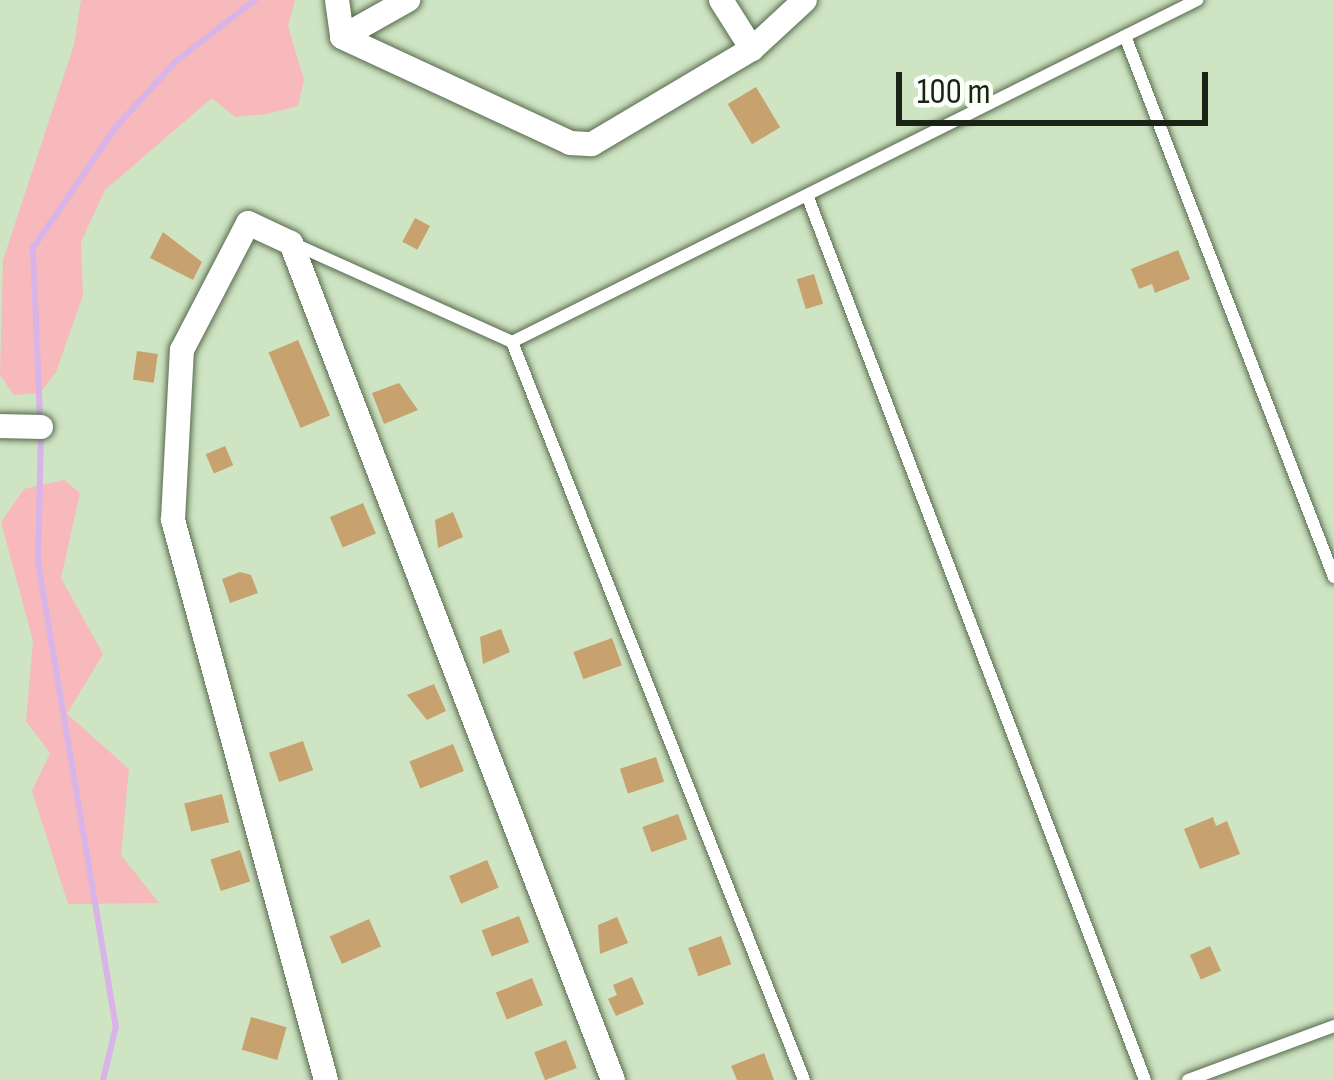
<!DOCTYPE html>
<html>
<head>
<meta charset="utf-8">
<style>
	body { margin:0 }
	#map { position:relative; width:1334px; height:1080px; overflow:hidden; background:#cee4c3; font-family:"Sofia Sans Condensed",sans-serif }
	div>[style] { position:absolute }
	.green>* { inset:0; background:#f8b9bc }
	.stream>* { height:6px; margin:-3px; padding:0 3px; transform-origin:3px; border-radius:3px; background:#d8b4e8 }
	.building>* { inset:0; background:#c7a26e; transform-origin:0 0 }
	.roads { filter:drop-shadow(0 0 3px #576a4d) drop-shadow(0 0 3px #576a4d) }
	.lane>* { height:12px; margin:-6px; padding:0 6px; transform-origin:6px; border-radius:6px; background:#fff }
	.street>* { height:24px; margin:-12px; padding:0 12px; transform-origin:12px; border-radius:12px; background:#fff }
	span { translate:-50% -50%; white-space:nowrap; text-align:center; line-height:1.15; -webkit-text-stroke:12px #fafff8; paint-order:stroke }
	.scale { position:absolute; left:896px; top:72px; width:312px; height:54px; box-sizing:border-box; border:6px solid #1b2317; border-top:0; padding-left:15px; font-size:36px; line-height:42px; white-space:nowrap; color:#1b2317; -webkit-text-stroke:9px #fafff8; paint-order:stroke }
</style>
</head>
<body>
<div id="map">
	<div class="green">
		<i style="clip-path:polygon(81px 0,295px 0,288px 26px,304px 80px,298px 106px,267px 114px,235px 117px,212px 98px,105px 190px,81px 242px,83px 295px,56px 372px,40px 393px,14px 395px,0 375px,3px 260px,74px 45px)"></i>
		<i style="clip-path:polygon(64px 480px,80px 493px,61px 578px,103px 654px,67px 714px,129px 769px,121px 855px,159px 903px,68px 904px,32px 791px,50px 753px,26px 721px,33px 641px,1px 522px,24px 489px)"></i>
	</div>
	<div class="stream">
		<i style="left:40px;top:418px;width:170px;rotate:-92.4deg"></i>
		<i style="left:33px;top:248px;width:147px;rotate:-55.6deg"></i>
		<i style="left:116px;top:127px;width:89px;rotate:-47.7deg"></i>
		<i style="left:176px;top:61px;width:100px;rotate:-37.7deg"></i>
		<i style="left:41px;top:432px;width:130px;rotate:91.3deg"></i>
		<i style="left:38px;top:562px;width:471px;rotate:80.5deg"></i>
		<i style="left:116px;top:1026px;width:56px;rotate:103.5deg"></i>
	</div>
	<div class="building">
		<i style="left:756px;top:87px;width:47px;height:33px;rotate:59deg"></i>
		<i style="left:415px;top:218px;width:17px;height:27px;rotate:28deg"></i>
		<i style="clip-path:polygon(163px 232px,202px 262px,193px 280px,150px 258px)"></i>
		<i style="clip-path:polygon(1178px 250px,1190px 279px,1155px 293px,1152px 284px,1139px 289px,1131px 269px)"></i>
		<i style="left:814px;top:274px;width:31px;height:18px;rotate:73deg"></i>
		<i style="left:298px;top:340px;width:82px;height:32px;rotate:67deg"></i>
		<i style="left:137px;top:351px;width:21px;height:29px;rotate:8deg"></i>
		<i style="clip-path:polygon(399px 383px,418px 410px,384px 424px,372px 393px)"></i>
		<i style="left:225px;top:446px;width:21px;height:21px;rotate:67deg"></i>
		<i style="left:363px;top:503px;width:33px;height:36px;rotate:67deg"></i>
		<i style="clip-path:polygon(453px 512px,463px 537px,438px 548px,435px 520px)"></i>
		<i style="clip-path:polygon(240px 572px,251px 575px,258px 593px,230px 603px,222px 579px)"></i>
		<i style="clip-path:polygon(501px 629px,510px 652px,483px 664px,480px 637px)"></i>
		<i style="left:612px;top:638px;width:29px;height:41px;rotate:70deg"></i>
		<i style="clip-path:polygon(434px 684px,446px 711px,427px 720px,407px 695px)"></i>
		<i style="left:303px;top:741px;width:31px;height:36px;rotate:71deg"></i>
		<i style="left:453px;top:744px;width:29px;height:47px;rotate:68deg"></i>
		<i style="left:656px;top:757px;width:26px;height:38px;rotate:72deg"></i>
		<i style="left:222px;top:794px;width:29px;height:39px;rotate:76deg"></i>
		<i style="left:678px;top:814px;width:27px;height:38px;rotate:70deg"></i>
		<i style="clip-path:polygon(1213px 817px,1216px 826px,1227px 821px,1240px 854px,1200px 869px,1184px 829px)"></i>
		<i style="left:240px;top:850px;width:33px;height:31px;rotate:72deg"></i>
		<i style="left:487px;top:860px;width:30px;height:41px;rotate:67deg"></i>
		<i style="left:519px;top:916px;width:28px;height:40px;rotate:69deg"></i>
		<i style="clip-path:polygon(617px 917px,628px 943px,600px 954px,598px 925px)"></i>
		<i style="left:369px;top:919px;width:30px;height:43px;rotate:66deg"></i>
		<i style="left:721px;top:936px;width:30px;height:35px;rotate:70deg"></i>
		<i style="left:1210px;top:946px;width:27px;height:22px;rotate:66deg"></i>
		<i style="clip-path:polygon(632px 977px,644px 1004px,616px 1016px,608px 999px,617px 995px,613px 985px)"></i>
		<i style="left:532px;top:978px;width:29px;height:39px;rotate:68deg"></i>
		<i style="left:251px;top:1017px;width:37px;height:34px;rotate:16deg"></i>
		<i style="left:566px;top:1040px;width:30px;height:34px;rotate:69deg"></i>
		<i style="clip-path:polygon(764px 1053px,774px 1080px,737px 1080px,731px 1066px)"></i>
	</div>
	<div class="roads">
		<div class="lane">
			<i style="left:1125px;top:36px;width:580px;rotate:68.88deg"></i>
			<i style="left:807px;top:195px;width:947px;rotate:69.1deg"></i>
			<i style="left:292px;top:243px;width:241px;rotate:24.2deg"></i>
			<i style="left:512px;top:342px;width:766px;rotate:-26.53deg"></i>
			<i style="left:512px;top:342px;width:794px;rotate:68.41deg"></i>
			<i style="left:1188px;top:1080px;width:156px;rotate:-20.3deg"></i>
		</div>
		<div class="street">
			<i style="left:337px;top:0;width:37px;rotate:82deg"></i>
			<i style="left:721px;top:0;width:58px;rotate:57.7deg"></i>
			<i style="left:342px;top:37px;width:251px;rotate:24.9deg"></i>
			<i style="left:570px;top:143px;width:22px;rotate:3deg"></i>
			<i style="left:592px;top:144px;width:186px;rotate:-30.7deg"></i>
			<i style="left:752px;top:49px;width:72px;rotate:-42.8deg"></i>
			<i style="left:342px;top:37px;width:76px;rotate:-29.3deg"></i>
			<i style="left:0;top:426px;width:41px;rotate:1.4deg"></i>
			<i style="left:326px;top:1080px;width:581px;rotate:-105.28deg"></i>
			<i style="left:173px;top:520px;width:170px;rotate:-87deg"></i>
			<i style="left:182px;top:350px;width:143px;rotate:-62.5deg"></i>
			<i style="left:248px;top:223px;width:47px;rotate:24.9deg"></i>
			<i style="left:291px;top:243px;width:897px;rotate:68.96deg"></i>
		</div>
	</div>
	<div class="scale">100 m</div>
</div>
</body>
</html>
